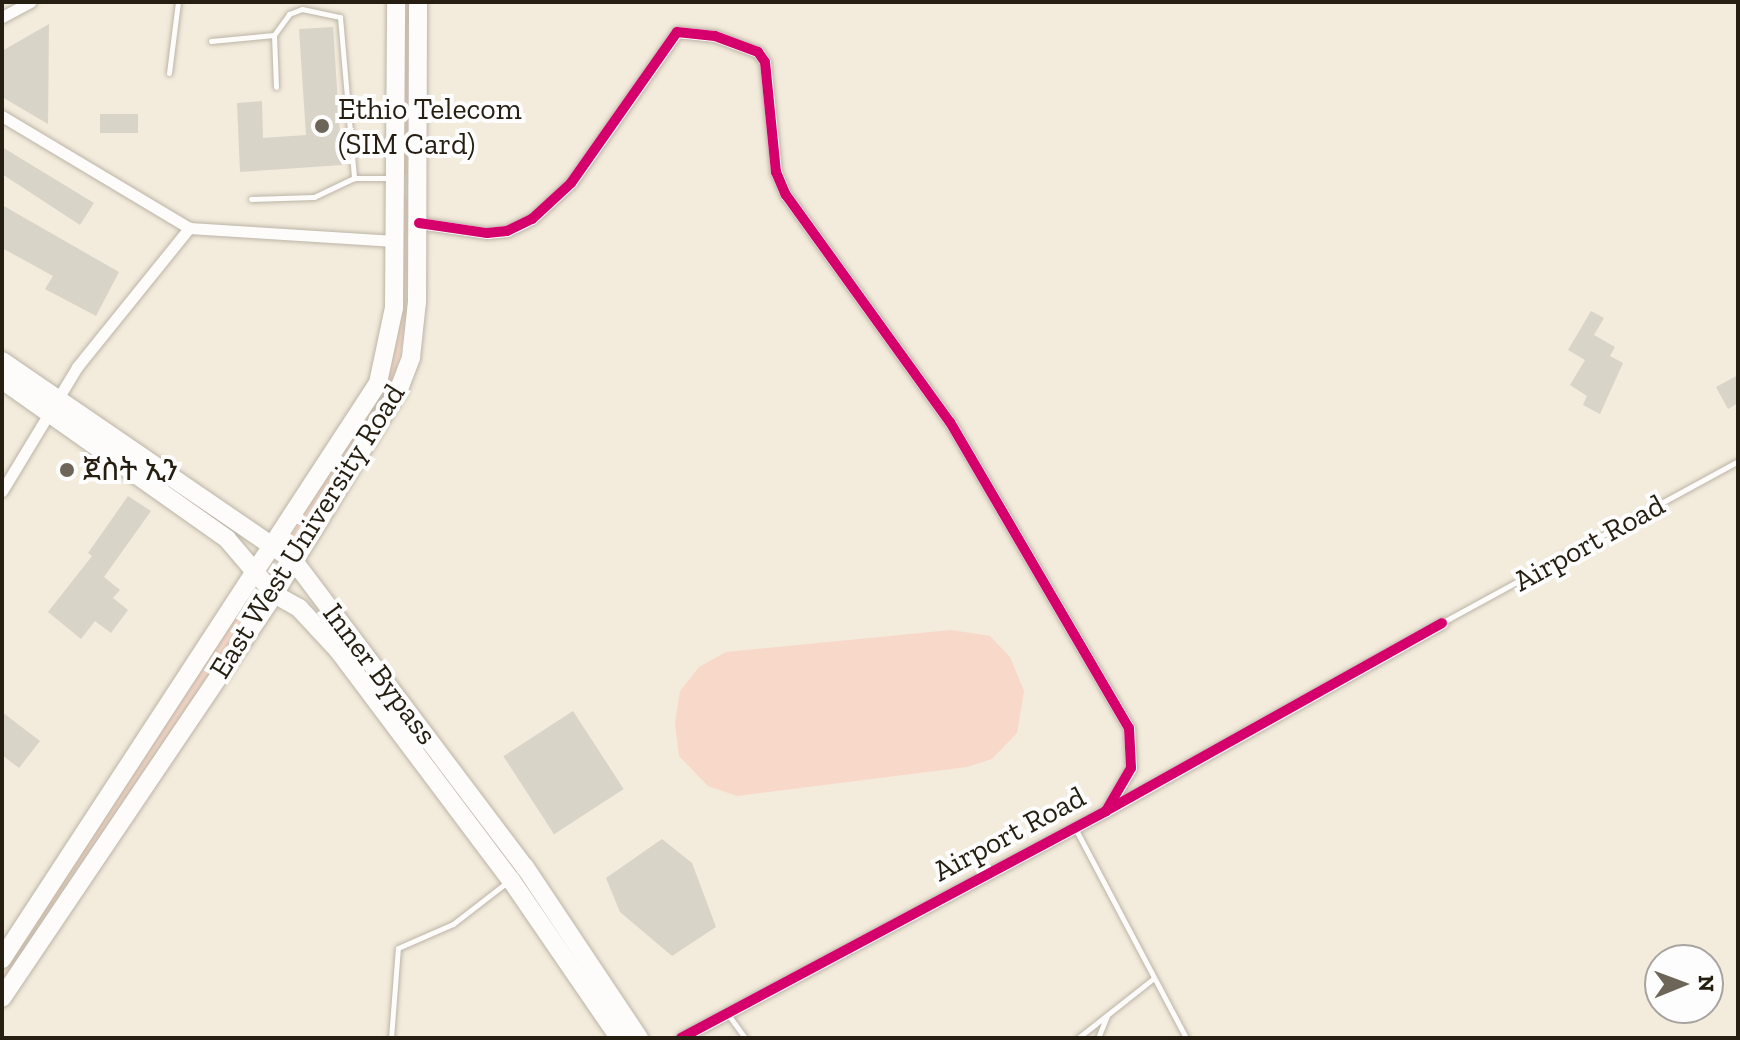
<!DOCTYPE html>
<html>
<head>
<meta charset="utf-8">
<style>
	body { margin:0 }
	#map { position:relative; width:1740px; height:1040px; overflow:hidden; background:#f3ebdc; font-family:"Zilla Slab","Noto Sans Ethiopic",serif }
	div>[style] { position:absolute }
	.green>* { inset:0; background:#f8d8c8 }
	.building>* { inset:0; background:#d8d4c7; transform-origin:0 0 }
	.roads { filter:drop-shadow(0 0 2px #bbb5a7) drop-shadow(0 0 2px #bbb5a7) }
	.service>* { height:5px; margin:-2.5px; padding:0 2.5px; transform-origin:2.5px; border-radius:2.5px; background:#fdfcfa }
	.minor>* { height:11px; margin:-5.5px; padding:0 5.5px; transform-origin:5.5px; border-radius:5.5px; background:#fdfcfa }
	.primary>* { height:18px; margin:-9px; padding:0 9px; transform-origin:9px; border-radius:9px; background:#fdfcfa }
	.cycleway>* { height:10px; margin:-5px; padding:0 5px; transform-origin:5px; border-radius:5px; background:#d6006c }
	.dots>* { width:22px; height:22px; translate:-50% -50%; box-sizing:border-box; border:4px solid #fdfdfd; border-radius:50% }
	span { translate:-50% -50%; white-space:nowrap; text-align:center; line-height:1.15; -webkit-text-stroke:8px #fdfdfd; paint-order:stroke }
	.poi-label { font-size:30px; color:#251e11 }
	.left { translate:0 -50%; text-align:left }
	.street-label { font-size:30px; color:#251e11 }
	.frame { position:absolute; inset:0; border:4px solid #251e11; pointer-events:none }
	.north { position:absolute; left:1644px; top:944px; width:80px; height:80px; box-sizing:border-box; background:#fdfdfd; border:2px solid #a7a49f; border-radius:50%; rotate:89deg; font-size:22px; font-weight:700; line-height:32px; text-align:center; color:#251e11 }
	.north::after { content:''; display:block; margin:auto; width:28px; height:36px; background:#6d6658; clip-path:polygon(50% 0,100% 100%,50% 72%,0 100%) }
</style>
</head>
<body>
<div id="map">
	<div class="green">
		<i style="clip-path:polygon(400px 2px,410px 2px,407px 174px,403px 174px)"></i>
		<i style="clip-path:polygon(403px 195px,408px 200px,406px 326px,395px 376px,385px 401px,294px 544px,289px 539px,349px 442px,393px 358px)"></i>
		<i style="clip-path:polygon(247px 600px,252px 600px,251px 610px,2px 994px,2px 976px)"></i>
		<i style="clip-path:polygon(951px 630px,990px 636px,1010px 657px,1024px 691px,1017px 733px,992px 759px,967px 767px,737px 796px,708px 786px,679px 756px,675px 723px,680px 691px,699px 667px,726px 652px)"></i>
	</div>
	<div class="building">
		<i style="clip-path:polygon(49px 24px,48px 124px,2px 97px,2px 51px)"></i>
		<i style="clip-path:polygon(333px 27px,342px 165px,240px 172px,237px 103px,262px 101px,263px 138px,306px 135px,299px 29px)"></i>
		<i style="left:138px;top:114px;width:19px;height:38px;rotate:90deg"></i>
		<i style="clip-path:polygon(2px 147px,94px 203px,80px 225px,2px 174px)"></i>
		<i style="clip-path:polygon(2px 205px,119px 272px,96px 316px,45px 289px,53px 276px,2px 248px)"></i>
		<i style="clip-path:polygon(1591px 311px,1604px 318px,1594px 335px,1615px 347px,1610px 356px,1623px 363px,1600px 414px,1583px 405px,1587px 396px,1570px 385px,1585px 360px,1568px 350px)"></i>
		<i style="clip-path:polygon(1738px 375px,1738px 403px,1728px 409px,1716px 387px)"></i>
		<i style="clip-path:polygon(128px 496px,151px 511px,104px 577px,120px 590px,113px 598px,128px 610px,111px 633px,95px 621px,81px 639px,48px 612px,92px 556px,88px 553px)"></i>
		<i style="left:573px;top:711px;width:93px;height:83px;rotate:57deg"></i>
		<i style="clip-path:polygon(2px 712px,40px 741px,19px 768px,2px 755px)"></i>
		<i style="clip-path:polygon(662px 839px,692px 863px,716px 927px,672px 956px,620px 912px,606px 878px)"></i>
	</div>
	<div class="roads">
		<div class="service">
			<i style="left:274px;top:35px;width:52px;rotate:87.8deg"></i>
			<i style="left:211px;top:41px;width:63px;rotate:-5.4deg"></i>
			<i style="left:274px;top:35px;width:26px;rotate:-54deg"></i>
			<i style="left:289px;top:14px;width:14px;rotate:-21deg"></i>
			<i style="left:302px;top:9px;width:39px;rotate:12deg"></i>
			<i style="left:340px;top:17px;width:162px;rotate:85deg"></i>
			<i style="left:169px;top:73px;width:72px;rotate:-82.8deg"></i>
			<i style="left:251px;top:199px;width:63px;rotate:-1.8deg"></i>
			<i style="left:314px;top:197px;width:44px;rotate:-25.4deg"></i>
			<i style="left:354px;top:178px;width:35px"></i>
			<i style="left:1443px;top:622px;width:336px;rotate:-28.6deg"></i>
			<i style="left:1075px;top:828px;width:238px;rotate:62.1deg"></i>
			<i style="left:727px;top:1013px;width:31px;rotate:54deg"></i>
			<i style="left:391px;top:1038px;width:90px;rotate:-85.6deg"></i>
			<i style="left:398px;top:948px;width:60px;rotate:-23.6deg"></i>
			<i style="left:453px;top:924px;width:67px;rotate:-37.7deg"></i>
			<i style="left:1078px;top:1038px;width:97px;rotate:-38.3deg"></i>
			<i style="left:1098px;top:1038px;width:24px;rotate:-68deg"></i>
		</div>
		<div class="minor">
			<i style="left:2px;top:17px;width:32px;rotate:-28deg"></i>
			<i style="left:2px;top:116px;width:218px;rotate:30.9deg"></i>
			<i style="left:189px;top:228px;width:206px;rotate:3.6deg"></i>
			<i style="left:419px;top:223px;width:69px;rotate:8.4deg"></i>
			<i style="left:487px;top:233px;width:20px;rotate:-6deg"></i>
			<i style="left:507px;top:231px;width:28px;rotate:-26deg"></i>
			<i style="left:532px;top:219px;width:53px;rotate:-42.7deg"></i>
			<i style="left:571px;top:183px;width:184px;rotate:-54.9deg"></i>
			<i style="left:677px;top:32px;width:38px;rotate:6deg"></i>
			<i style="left:715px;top:36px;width:46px;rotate:20.4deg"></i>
			<i style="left:758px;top:52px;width:12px;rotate:55deg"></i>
			<i style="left:765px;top:62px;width:111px;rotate:84.3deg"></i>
			<i style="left:776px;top:172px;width:25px;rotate:67deg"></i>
			<i style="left:786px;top:195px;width:280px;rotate:54.2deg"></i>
			<i style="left:950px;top:422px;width:355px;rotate:59.7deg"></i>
			<i style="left:1129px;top:728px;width:40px;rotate:87.1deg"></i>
			<i style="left:1131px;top:768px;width:50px;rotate:120.2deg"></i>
			<i style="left:2px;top:491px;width:145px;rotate:-58.8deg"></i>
			<i style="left:77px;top:367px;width:179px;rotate:-51.1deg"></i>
			<i style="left:681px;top:1038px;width:482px;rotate:-28.1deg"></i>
			<i style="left:1106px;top:811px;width:385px;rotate:-29.2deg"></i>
		</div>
		<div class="primary">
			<i style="left:2px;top:361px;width:354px;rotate:34.4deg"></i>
			<i style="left:294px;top:561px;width:383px;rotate:53deg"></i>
			<i style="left:525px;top:867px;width:206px;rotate:56.3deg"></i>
			<i style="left:2px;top:380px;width:276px;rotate:35.2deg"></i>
			<i style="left:227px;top:539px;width:72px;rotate:49.5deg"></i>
			<i style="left:274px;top:594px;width:29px;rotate:29deg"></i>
			<i style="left:299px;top:608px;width:57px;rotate:47.1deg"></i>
			<i style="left:338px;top:650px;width:288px;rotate:53.1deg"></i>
			<i style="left:511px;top:880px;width:191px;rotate:55.6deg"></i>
			<i style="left:2px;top:959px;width:688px;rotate:-56.86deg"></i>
			<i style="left:378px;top:383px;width:77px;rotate:-78deg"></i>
			<i style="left:394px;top:308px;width:306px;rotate:-89.6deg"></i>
			<i style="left:2px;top:998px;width:487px;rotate:-56deg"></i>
			<i style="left:274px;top:594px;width:240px;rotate:-58.6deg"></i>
			<i style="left:399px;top:389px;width:34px;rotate:-69deg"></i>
			<i style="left:411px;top:357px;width:55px;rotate:-83.8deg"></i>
			<i style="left:417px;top:302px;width:300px;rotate:-89.8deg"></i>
		</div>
	</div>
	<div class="cycleway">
		<i style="left:419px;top:223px;width:69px;rotate:8.4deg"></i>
		<i style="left:487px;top:233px;width:20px;rotate:-6deg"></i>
		<i style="left:507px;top:231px;width:28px;rotate:-26deg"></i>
		<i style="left:532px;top:219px;width:53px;rotate:-42.7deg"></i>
		<i style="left:571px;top:183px;width:184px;rotate:-54.9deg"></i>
		<i style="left:677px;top:32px;width:38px;rotate:6deg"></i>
		<i style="left:715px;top:36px;width:46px;rotate:20.4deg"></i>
		<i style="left:758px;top:52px;width:12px;rotate:55deg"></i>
		<i style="left:765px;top:62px;width:111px;rotate:84.3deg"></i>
		<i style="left:776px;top:172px;width:25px;rotate:67deg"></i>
		<i style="left:786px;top:195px;width:280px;rotate:54.2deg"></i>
		<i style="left:950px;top:422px;width:355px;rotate:59.7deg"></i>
		<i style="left:1129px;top:728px;width:40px;rotate:87.1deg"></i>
		<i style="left:1131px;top:768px;width:50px;rotate:120.2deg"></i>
		<i style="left:681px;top:1038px;width:482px;rotate:-28.1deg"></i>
		<i style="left:1106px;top:811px;width:385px;rotate:-29.2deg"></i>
	</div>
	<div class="dots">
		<i style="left:322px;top:126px;background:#6d6658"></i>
		<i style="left:67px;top:470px;background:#6d6658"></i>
	</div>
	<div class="poi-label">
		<span class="left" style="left:338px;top:126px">Ethio Telecom<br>(SIM Card)</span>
		<span class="left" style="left:83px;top:470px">ጀስት ኢን</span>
	</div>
	<div class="street-label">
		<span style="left:307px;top:531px;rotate:-58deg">East West University Road</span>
		<span style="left:1589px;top:543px;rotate:-29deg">Airport Road</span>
		<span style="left:380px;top:674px;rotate:53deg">Inner Bypass</span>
		<span style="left:1009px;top:834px;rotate:-28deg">Airport Road</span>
	</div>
	<div class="frame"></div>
	<div class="north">N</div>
</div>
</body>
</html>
